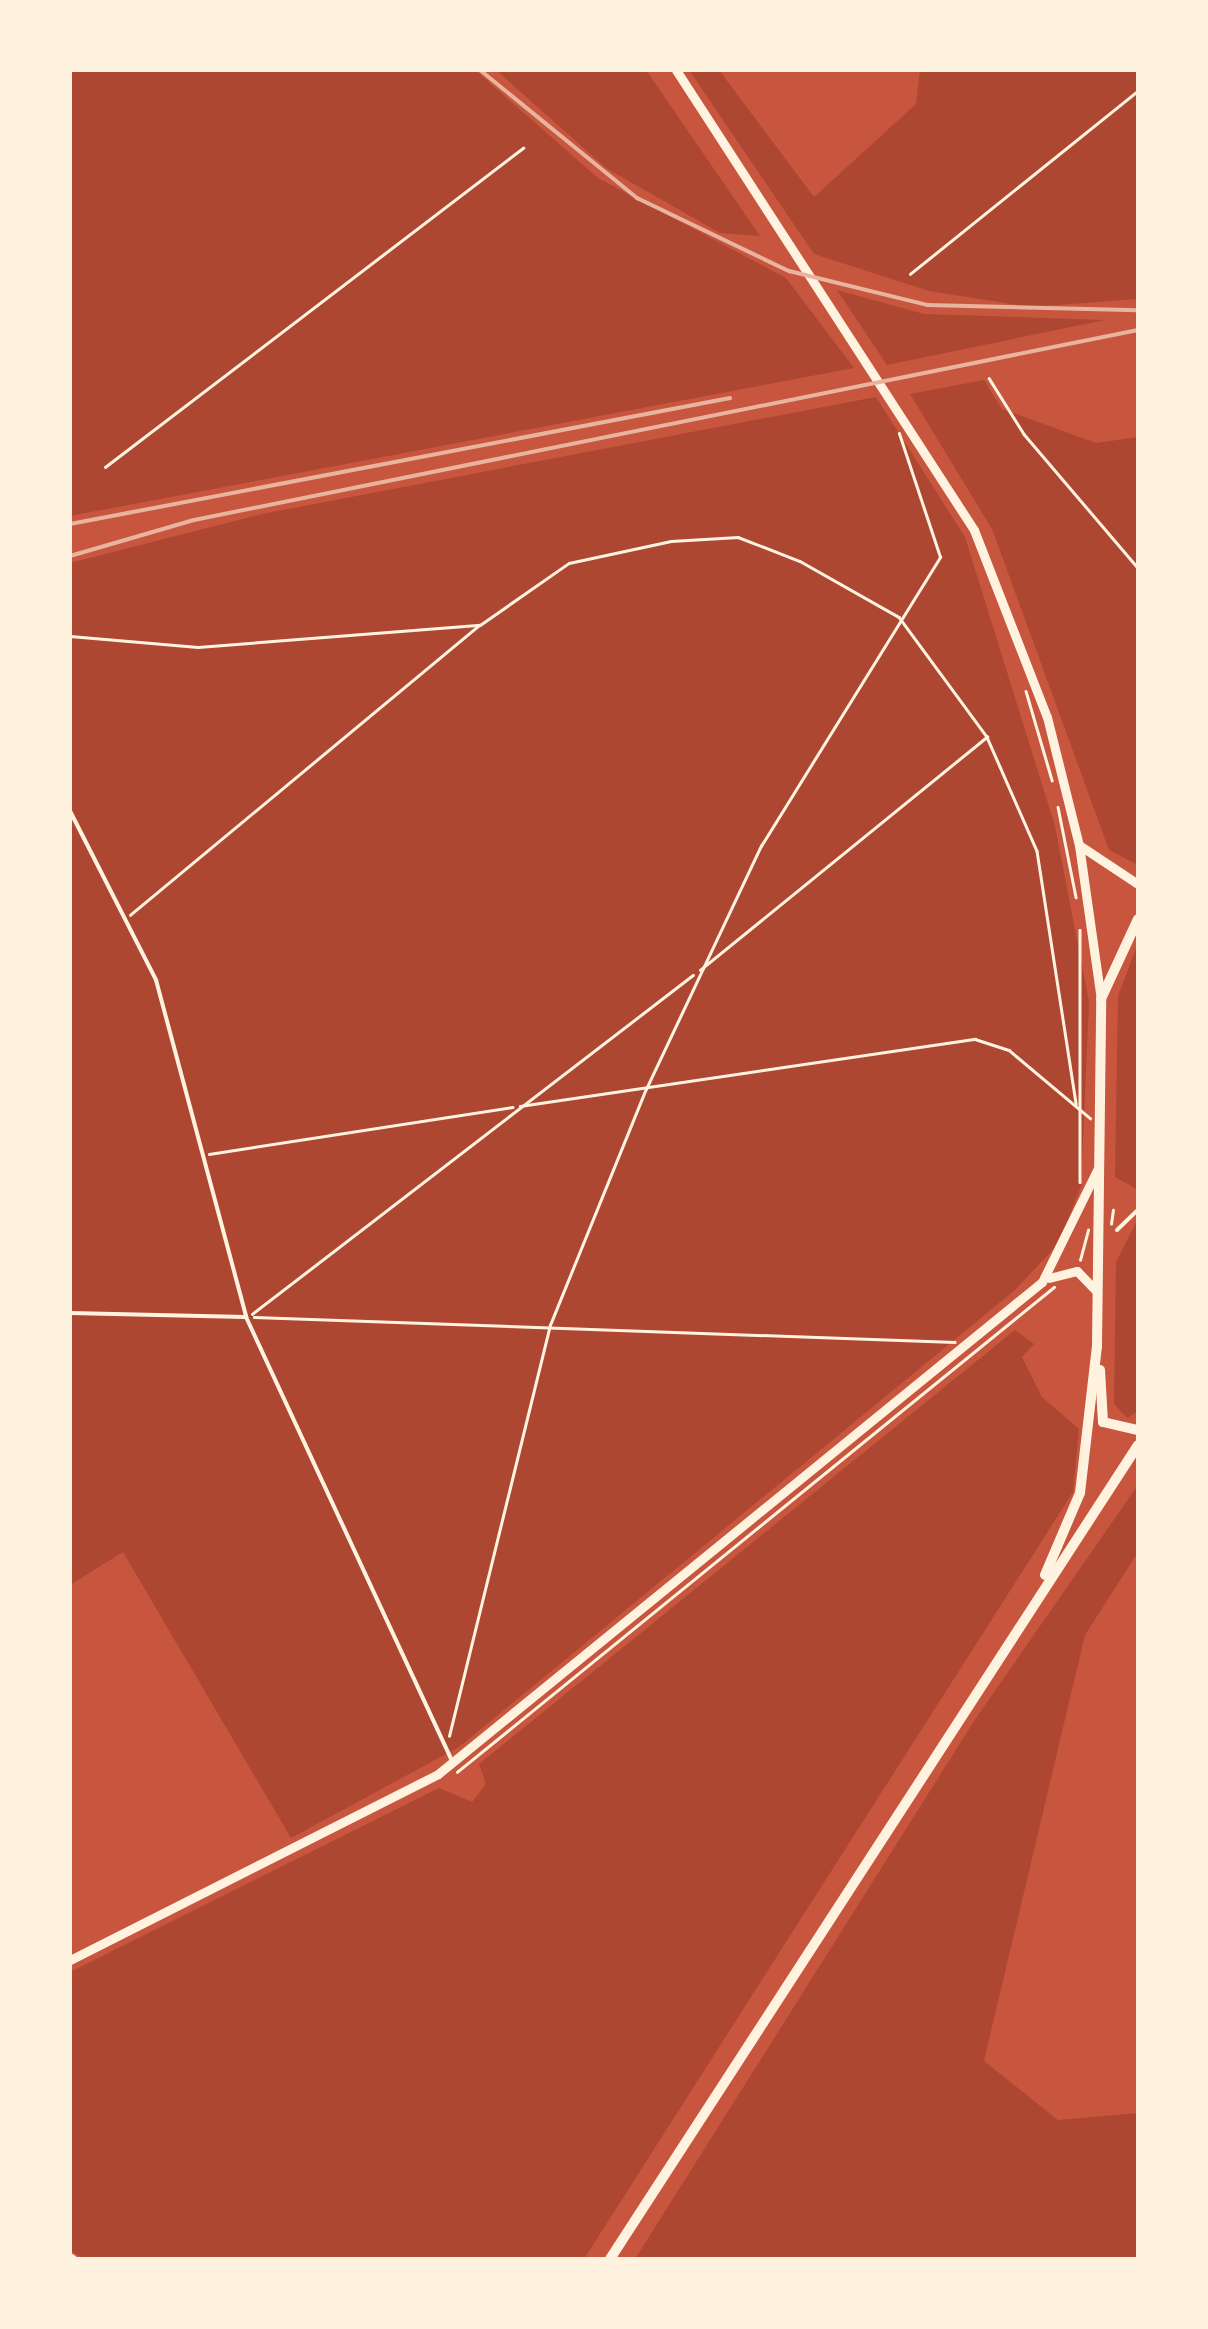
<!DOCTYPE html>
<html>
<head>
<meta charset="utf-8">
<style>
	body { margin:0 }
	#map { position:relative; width:1208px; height:2329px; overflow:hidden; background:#c8553d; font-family:Poppins,sans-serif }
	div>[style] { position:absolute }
	.green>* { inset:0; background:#ae4732 }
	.path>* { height:2.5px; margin:-1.25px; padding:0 1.25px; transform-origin:1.25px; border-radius:1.25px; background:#fff3e0 }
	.service>* { height:4px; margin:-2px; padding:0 2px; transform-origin:2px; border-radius:2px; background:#fff3e0 }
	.tertiary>* { height:8px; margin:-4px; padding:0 4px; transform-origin:4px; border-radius:4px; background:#fff3e0 }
	.secondary>* { height:9px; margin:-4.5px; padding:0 4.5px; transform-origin:4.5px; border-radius:4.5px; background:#fff3e0 }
	.primary>* { height:10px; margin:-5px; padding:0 5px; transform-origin:5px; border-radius:5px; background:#fff3e0 }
	.rail>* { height:4px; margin:-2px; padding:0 2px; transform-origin:2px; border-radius:2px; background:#e9b49f }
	span { translate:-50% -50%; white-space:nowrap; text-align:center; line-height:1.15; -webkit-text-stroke:9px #fff3e0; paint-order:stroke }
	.frame { position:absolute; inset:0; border:72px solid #fff3e0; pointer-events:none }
</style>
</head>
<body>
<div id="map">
	<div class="green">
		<i style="clip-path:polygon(70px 70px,475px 70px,598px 178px,786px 278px,854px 368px,70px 516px)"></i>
		<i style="clip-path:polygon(496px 70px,646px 70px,760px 236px,720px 233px,606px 168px)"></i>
		<i style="clip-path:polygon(689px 70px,719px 70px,814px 197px,916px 104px,920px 70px,1138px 70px,1138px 299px,1030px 307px,929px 291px,814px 254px)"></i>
		<i style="clip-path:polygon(837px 290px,924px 314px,1105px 320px,887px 365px)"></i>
		<i style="clip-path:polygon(984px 380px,1002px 409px,1096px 443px,1138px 437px,1138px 865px,1109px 850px,992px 529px,910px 394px)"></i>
		<i style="clip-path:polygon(876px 397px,965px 537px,1055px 826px,1089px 1002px,1081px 1186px,1059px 1243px,1015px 1290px,459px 1747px,291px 1838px,123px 1552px,70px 1585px,70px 563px,262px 514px)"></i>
		<i style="clip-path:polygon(1138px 943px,1138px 1190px,1115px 1177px,1118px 996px)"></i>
		<i style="clip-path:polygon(1138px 1219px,1138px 1411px,1127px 1418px,1114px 1404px,1116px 1262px)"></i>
		<i style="clip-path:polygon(1015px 1330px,1034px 1344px,1022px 1357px,1042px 1397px,1079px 1429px,1073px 1492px,584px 2259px,84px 2259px,70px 2250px,70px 1972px,439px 1788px,472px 1802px,486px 1784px,479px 1764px)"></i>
		<i style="clip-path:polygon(1138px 1485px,1138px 1552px,1085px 1635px,984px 2061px,1058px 2120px,1138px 2113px,1138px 2259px,635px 2259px,974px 1721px)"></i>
	</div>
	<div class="path">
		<i style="left:910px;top:274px;width:292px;rotate:-38.8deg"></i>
		<i style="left:989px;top:378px;width:66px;rotate:58deg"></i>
		<i style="left:1024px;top:434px;width:176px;rotate:49.6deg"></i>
		<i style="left:105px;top:467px;width:526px;rotate:-37.35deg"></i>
		<i style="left:70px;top:636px;width:128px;rotate:4.9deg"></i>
		<i style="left:198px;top:647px;width:283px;rotate:-4.5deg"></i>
		<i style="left:480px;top:625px;width:108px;rotate:-34.9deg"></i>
		<i style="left:569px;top:563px;width:104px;rotate:-12.2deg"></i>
		<i style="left:671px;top:541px;width:67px;rotate:-3.4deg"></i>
		<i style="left:738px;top:537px;width:66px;rotate:21.2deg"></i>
		<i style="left:800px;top:561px;width:114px;rotate:29.5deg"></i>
		<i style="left:899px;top:617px;width:149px;rotate:53.7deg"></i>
		<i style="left:987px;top:737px;width:124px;rotate:66.3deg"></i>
		<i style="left:1037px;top:851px;width:256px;rotate:81.2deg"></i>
		<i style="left:1026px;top:691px;width:93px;rotate:73.7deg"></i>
		<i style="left:1058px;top:807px;width:92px;rotate:78.7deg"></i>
		<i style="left:130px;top:915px;width:452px;rotate:-39.7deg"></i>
		<i style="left:1080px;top:930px;width:252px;rotate:90deg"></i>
		<i style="left:700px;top:970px;width:370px;rotate:-39.1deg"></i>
		<i style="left:520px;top:1106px;width:460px;rotate:-8.4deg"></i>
		<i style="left:975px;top:1039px;width:36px;rotate:18deg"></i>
		<i style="left:1009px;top:1050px;width:106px;rotate:40deg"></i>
		<i style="left:209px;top:1154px;width:307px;rotate:-8.8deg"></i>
		<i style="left:1111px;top:1224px;width:14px;rotate:-82deg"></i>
		<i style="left:1080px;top:1260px;width:31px;rotate:-75deg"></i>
		<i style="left:252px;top:1314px;width:556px;rotate:-37.55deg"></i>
		<i style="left:254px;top:1317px;width:701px;rotate:2.04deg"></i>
		<i style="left:449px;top:1736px;width:423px;rotate:-76.2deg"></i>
		<i style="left:550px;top:1325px;width:255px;rotate:-67.9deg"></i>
		<i style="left:646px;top:1089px;width:269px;rotate:-64.7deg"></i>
		<i style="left:761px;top:846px;width:340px;rotate:-58.2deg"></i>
		<i style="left:940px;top:557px;width:130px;rotate:-108.4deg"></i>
		<i style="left:457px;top:1772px;width:769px;rotate:-39.09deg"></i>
	</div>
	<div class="service">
		<i style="left:70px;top:811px;width:190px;rotate:63deg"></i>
		<i style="left:156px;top:980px;width:349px;rotate:75deg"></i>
		<i style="left:246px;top:1317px;width:491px;rotate:65.1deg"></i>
		<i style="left:1117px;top:1230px;width:29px;rotate:-44deg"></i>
		<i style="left:70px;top:1313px;width:175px;rotate:1.3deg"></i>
	</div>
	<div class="tertiary">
		<i style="left:70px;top:2257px;width:4px;rotate:34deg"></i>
	</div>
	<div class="secondary">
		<i style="left:676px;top:70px;width:548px;rotate:57.06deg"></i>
		<i style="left:974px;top:530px;width:201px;rotate:68.7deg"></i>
		<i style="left:1047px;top:717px;width:132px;rotate:76deg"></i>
		<i style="left:1079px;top:845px;width:156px;rotate:81.9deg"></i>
		<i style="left:1079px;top:845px;width:71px;rotate:33.5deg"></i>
		<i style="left:1049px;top:1278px;width:29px;rotate:-14deg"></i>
		<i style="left:1077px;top:1271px;width:29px;rotate:46deg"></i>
		<i style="left:70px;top:1960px;width:412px;rotate:-26.8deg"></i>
		<i style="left:438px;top:1774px;width:779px;rotate:-39.17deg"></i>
		<i style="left:1042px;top:1282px;width:125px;rotate:-63.8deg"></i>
	</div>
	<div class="primary">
		<i style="left:1100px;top:1370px;width:52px;rotate:86.7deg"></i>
		<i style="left:1103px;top:1422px;width:36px;rotate:13deg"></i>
		<i style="left:1045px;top:1575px;width:89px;rotate:-66.9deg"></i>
		<i style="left:1080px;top:1493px;width:148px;rotate:-83.4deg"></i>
		<i style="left:1097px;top:1346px;width:347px;rotate:-89.3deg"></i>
		<i style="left:1101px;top:999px;width:88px;rotate:-65.2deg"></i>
		<i style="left:610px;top:2259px;width:970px;rotate:-57.03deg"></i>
	</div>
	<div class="rail">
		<i style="left:480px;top:70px;width:203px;rotate:39.2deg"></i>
		<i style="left:637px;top:198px;width:169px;rotate:25.7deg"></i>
		<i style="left:789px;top:271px;width:142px;rotate:13.8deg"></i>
		<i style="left:927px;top:305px;width:211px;rotate:1.4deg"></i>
		<i style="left:70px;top:524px;width:672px;rotate:-10.81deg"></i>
		<i style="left:70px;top:556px;width:129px;rotate:-16.2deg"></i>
		<i style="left:194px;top:520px;width:963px;rotate:-11.38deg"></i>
	</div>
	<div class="frame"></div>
</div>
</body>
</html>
